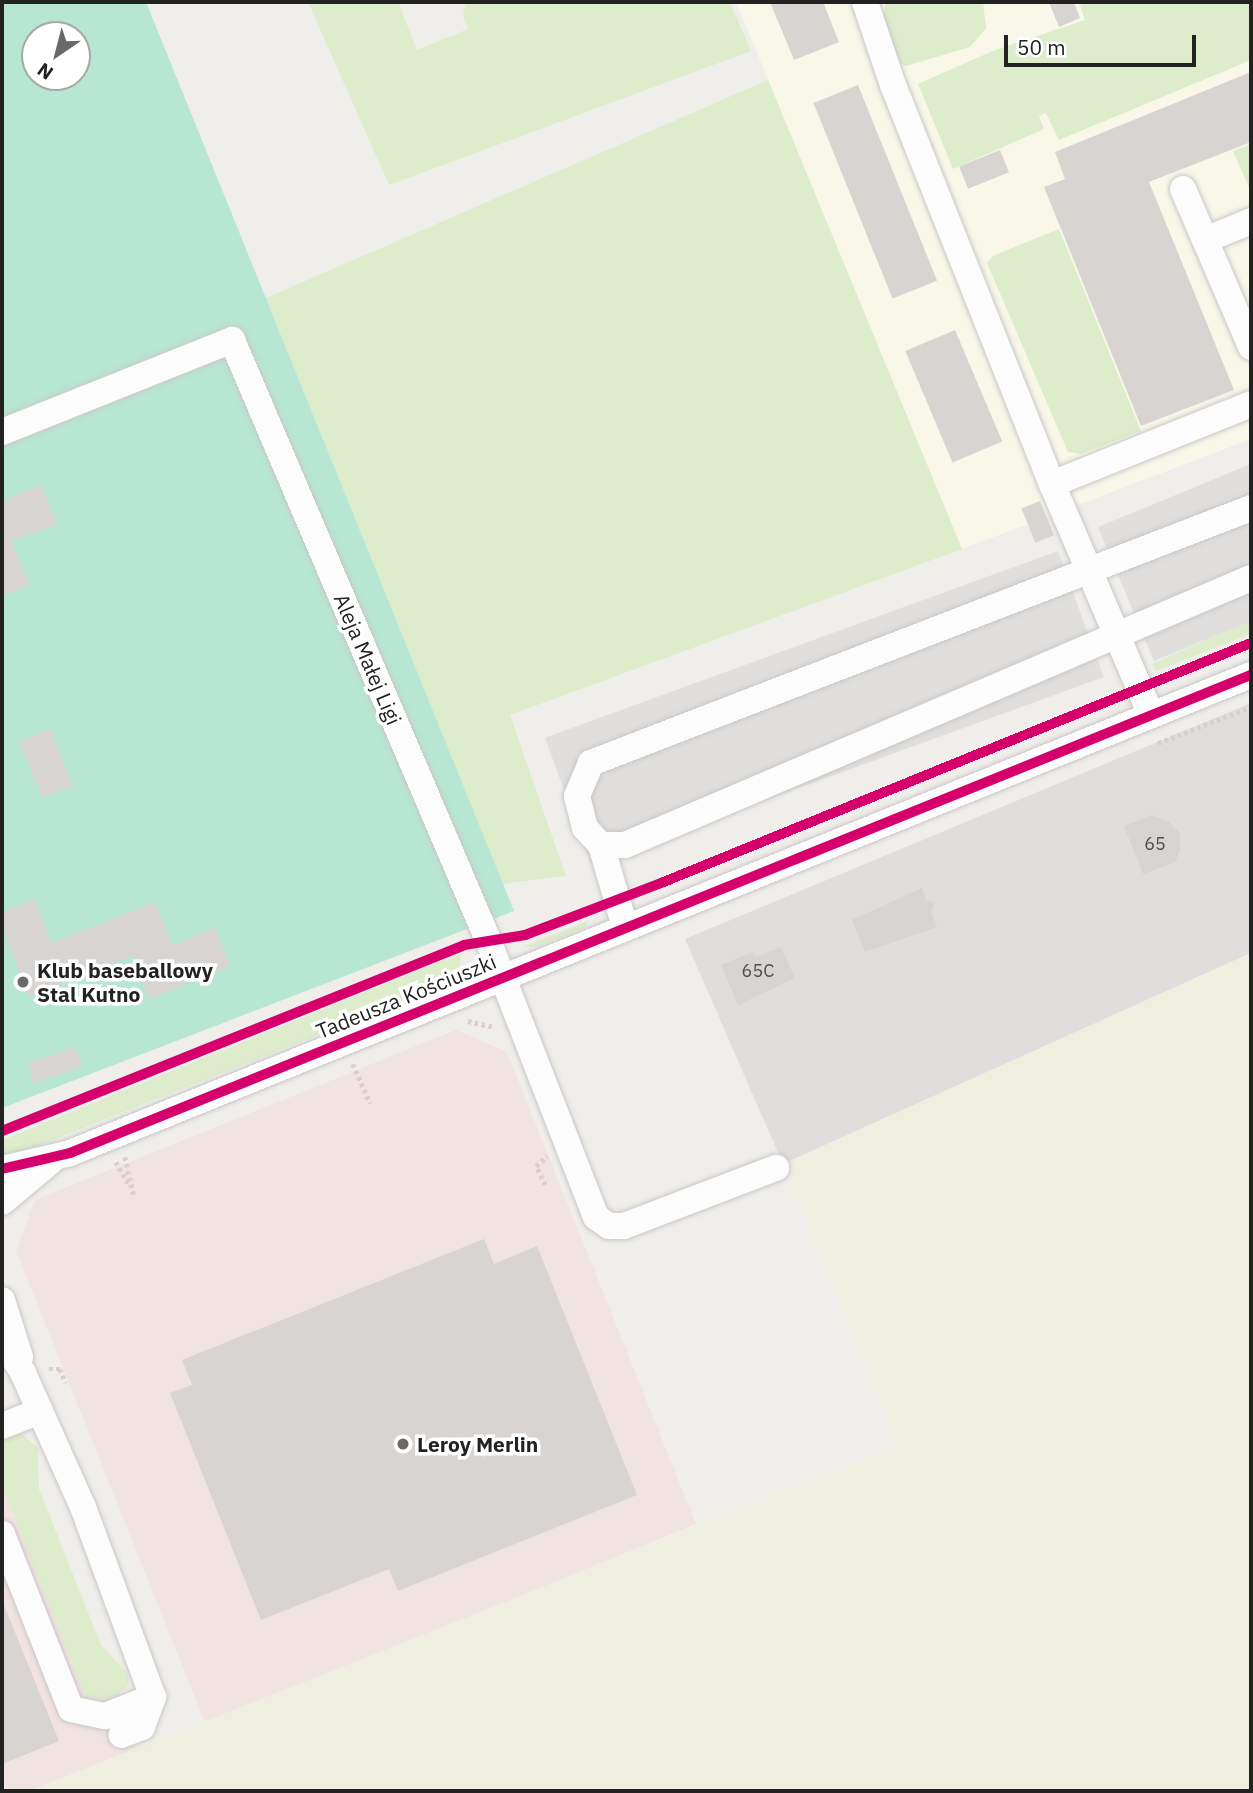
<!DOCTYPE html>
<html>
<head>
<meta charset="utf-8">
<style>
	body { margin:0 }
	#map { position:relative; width:1253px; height:1793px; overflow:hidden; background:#f0eeeb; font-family:"IBM Plex Sans",sans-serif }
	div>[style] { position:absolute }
	.residential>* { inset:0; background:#dfdedc }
	.commercial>* { inset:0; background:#f1e3e1 }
	.education>* { inset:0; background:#f8f7e8 }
	.farmland>* { inset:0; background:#efefdf }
	.grass>* { inset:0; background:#ddeccb }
	.pitch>* { inset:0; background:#b7e6d2 }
	.parking>* { inset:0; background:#e0dfde; transform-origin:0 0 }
	.building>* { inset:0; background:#d7d4d2; transform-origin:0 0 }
	.path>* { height:4.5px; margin-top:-2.25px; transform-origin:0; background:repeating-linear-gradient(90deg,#dccecd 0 3.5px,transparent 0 7px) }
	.roads { filter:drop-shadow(0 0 2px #c9c8c7) drop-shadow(0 0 2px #c9c8c7) }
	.minor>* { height:26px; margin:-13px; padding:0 13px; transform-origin:13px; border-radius:13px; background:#fdfcfc }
	.cycleway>* { height:10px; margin:-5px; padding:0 5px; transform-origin:5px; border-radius:5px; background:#d6006c }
	.dots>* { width:19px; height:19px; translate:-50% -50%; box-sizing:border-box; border:4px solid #fff; border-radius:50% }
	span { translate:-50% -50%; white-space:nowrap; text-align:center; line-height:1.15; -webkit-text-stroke:7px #fff; paint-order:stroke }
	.number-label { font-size:18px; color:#4f4e4e }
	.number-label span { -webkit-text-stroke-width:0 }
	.street-label { font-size:21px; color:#222 }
	.poi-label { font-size:21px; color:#222; font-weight:700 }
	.left { translate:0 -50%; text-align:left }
	.frame { position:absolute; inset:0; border:4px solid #222; pointer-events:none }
	.north { position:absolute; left:21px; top:21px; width:70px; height:70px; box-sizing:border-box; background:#fff; border:2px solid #a7a7a7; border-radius:50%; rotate:215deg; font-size:19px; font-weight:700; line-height:28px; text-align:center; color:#222 }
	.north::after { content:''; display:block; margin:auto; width:24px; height:32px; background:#6a6968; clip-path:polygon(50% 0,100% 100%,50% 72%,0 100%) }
	.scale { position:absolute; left:1004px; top:35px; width:192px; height:32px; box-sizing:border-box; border:4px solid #222; border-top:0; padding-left:9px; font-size:21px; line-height:24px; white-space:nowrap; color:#222; -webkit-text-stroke:5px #fff; paint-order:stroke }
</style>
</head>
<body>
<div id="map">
	<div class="residential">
		<i style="clip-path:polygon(1251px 703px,1251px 953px,783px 1164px,685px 939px)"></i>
	</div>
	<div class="commercial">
		<i style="clip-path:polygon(456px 1030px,507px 1052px,696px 1524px,206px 1725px,16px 1251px,35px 1200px)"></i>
		<i style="clip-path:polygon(2px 1427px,136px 1748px,30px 1791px,2px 1791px)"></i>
	</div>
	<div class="education">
		<i style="clip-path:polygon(736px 2px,1251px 2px,1251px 439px,962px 549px)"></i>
	</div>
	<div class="farmland">
		<i style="clip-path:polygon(1251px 953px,1251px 1791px,30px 1791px,899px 1445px,783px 1164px)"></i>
	</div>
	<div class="grass">
		<i style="clip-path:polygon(308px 2px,398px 2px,417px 50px,468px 29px,463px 16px,466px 2px,730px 2px,751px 51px,389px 185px)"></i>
		<i style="clip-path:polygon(886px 2px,983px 2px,986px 28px,970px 47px,906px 66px,900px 63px,883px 16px)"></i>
		<i style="clip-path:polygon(1079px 2px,1251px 2px,1251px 60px,1059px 140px,1046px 113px,1039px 116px,1044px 129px,953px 169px,918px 84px,995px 50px,1085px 20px)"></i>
		<i style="clip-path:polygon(768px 80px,962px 549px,510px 715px,566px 876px,503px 884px,266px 298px)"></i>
		<i style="clip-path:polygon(1251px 144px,1251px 192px,1233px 151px)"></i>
		<i style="clip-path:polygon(1059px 229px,1141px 431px,1081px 454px,1068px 452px,987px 263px,993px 256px)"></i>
		<i style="clip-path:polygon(1251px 620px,1251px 634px,1156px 671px,1152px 664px)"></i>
		<i style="clip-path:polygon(590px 920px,584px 928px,537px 947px,522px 947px)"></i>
		<i style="clip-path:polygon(461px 953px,459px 969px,446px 984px,2px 1160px,2px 1140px)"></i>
		<i style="clip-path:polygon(12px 1434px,22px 1434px,38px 1448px,39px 1489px,101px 1645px,128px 1674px,129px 1685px,109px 1701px,90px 1697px,83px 1690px,2px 1485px,2px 1439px)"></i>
	</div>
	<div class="pitch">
		<i style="clip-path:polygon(evenodd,2px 2px,146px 2px,514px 911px,2px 1108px,2px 2px,35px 35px,77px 35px,77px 77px,35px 77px,35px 35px)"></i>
	</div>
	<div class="parking">
		<i style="clip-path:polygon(1251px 464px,1251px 621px,1154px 661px,1098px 527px)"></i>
		<i style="left:1058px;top:551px;width:134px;height:546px;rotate:70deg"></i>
	</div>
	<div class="building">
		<i style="clip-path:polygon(770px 2px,823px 2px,839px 42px,794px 60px)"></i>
		<i style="clip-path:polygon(1049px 2px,1074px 2px,1080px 18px,1059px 27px)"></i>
		<i style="clip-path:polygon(1251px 72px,1251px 142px,1149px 182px,1234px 390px,1141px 426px,1044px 187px,1065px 179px,1055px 152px)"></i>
		<i style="left:858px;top:85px;width:211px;height:48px;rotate:68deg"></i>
		<i style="left:1000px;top:150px;width:24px;height:44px;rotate:68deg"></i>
		<i style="left:955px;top:330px;width:121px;height:54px;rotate:67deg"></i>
		<i style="clip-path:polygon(41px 485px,57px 524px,12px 541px,29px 585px,2px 596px,2px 501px)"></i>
		<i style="left:1040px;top:501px;width:37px;height:20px;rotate:68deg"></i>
		<i style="left:50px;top:729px;width:61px;height:33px;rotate:68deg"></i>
		<i style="clip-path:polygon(1152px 815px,1169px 822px,1180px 833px,1180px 850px,1175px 862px,1143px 874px,1124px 826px)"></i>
		<i style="clip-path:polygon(922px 888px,926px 900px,935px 903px,931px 911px,937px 927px,865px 952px,852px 920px)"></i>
		<i style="clip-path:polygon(35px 899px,51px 943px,155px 902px,172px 945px,215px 928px,230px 966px,149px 999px,132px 956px,29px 997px,2px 927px,2px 912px)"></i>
		<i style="clip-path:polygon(781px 947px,795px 978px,738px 1005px,721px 965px,752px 952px,756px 957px)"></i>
		<i style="left:75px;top:1047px;width:21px;height:51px;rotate:71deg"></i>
		<i style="clip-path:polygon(484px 1239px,494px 1264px,537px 1246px,637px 1495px,398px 1591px,389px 1569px,261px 1620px,170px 1393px,192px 1385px,182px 1360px)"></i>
		<i style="clip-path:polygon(2px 1600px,59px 1741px,2px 1764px)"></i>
	</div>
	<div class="path">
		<i style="left:1158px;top:743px;width:100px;rotate:-21.2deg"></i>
		<i style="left:468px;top:1021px;width:26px;rotate:13deg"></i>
		<i style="left:353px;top:1064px;width:43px;rotate:66.4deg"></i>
		<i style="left:125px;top:1157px;width:40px;rotate:77deg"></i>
		<i style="left:116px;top:1162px;width:28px;rotate:60deg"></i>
		<i style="left:545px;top:1185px;width:21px;rotate:-115deg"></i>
		<i style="left:536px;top:1166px;width:15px;rotate:-42deg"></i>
		<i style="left:49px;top:1369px;width:11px"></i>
		<i style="left:60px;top:1369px;width:15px;rotate:67deg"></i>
	</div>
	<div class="roads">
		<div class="minor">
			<i style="left:865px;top:2px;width:88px;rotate:71.4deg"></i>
			<i style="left:893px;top:85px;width:430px;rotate:68.3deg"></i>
			<i style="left:1052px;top:484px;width:251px;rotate:66.8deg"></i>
			<i style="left:1183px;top:189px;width:172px;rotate:66.7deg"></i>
			<i style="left:1205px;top:240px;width:50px;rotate:-22.4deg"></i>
			<i style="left:2px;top:432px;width:248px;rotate:-21.8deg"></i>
			<i style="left:232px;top:340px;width:652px;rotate:66.89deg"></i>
			<i style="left:488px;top:940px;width:297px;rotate:68.7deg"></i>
			<i style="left:596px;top:1217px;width:16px;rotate:35deg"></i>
			<i style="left:609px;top:1226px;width:15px"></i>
			<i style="left:624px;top:1226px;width:163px;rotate:-20.9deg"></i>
			<i style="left:1052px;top:484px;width:214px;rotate:-21.9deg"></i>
			<i style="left:1251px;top:508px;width:708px;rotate:158.88deg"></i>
			<i style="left:591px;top:763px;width:36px;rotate:113deg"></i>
			<i style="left:577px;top:796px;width:33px;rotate:76deg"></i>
			<i style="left:585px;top:828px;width:23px;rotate:47deg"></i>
			<i style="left:601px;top:845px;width:24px"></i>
			<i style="left:625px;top:845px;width:681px;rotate:-23.1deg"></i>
			<i style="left:601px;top:845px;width:85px;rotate:73.7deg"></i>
			<i style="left:2px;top:1169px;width:70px;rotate:-13.2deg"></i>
			<i style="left:70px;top:1153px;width:1274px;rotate:-22.04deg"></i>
			<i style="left:2px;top:1202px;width:64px;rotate:-39.9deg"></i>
			<i style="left:2px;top:1300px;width:60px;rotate:72.5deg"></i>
			<i style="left:2px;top:1339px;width:40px;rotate:58deg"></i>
			<i style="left:23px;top:1373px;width:147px;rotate:65.9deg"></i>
			<i style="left:83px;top:1507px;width:202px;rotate:69.8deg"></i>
			<i style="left:153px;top:1697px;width:32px;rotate:110deg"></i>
			<i style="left:142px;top:1727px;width:22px;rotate:159deg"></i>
			<i style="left:2px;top:1426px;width:41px;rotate:-21.5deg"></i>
			<i style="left:2px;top:1534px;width:188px;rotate:68.5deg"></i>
			<i style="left:71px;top:1709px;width:35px;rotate:12deg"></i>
			<i style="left:105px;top:1716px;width:52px;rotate:-21.6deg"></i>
		</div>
	</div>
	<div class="cycleway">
		<i style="left:2px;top:1131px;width:498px;rotate:-21.9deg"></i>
		<i style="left:464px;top:945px;width:62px;rotate:-9.3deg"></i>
		<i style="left:525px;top:935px;width:146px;rotate:-20.9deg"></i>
		<i style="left:661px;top:883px;width:637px;rotate:-22.14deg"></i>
		<i style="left:2px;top:1169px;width:70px;rotate:-13.2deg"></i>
		<i style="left:70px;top:1153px;width:1274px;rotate:-22.04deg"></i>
	</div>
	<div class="dots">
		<i style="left:23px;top:982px;background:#6a6968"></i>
		<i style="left:403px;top:1444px;background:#6a6968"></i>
	</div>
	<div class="number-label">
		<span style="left:1155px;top:844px">65</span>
		<span style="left:758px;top:971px">65C</span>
	</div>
	<div class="street-label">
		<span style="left:368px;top:659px;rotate:67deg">Aleja Małej Ligi</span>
		<span style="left:406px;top:996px;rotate:-22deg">Tadeusza Kościuszki</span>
	</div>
	<div class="poi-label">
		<span class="left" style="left:37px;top:982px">Klub baseballowy<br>Stal Kutno</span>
		<span class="left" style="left:417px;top:1444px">Leroy Merlin</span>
	</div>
	<div class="frame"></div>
	<div class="north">N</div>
	<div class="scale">50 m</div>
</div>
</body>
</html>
